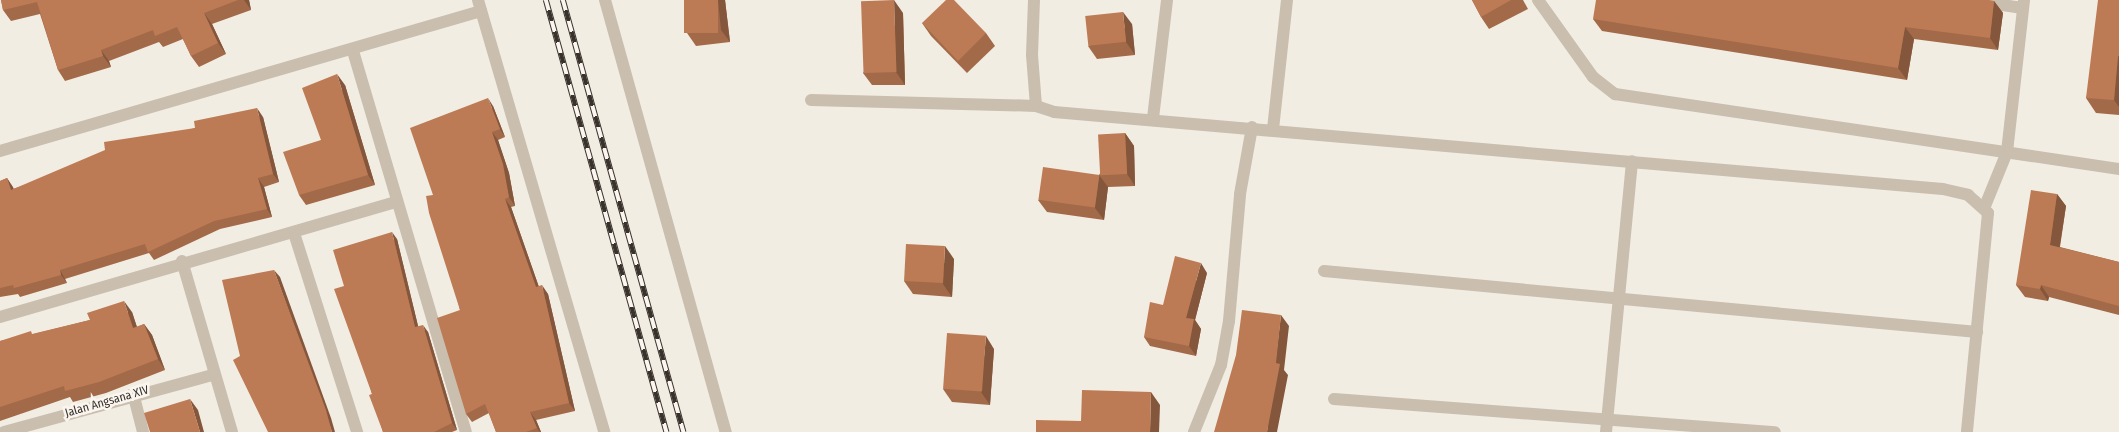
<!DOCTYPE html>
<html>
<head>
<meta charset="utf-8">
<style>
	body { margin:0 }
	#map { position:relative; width:2119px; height:432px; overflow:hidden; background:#f2ede2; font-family:"Fira Sans Condensed",sans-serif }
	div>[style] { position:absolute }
	.minor>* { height:12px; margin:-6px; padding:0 6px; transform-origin:6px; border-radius:6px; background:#cabeaf }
	.rail>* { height:5.5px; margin-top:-2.75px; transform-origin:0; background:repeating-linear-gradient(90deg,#faf6ef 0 11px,#39322c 0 22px); box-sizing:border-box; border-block:1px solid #39322c }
	.wall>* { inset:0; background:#a36a49 }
	.shaded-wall>* { inset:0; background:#84563c }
	.building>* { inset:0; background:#bd7b55; transform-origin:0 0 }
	span { translate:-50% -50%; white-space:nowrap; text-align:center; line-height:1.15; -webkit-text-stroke:5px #faf6ef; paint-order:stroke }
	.street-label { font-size:12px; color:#39322c }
</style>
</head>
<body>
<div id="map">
	<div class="minor">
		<i style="left:478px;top:0;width:450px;rotate:73.7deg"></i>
		<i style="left:605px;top:0;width:449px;rotate:74.4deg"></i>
		<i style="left:1034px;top:0;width:55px;rotate:92.1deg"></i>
		<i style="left:1032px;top:55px;width:51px;rotate:85.5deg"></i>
		<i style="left:1538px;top:0;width:95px;rotate:54.5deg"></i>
		<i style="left:1593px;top:77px;width:28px;rotate:38deg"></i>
		<i style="left:1615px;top:94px;width:510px;rotate:8.46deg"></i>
		<i style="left:1970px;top:0;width:53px;rotate:8.7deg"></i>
		<i style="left:353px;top:51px;width:397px;rotate:73.5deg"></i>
		<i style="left:811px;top:100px;width:225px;rotate:1.5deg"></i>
		<i style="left:1036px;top:106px;width:19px;rotate:18deg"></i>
		<i style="left:1054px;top:112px;width:892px;rotate:4.95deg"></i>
		<i style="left:1943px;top:189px;width:26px;rotate:13deg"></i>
		<i style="left:1968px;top:195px;width:27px;rotate:42deg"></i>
		<i style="left:1988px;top:213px;width:220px;rotate:95.5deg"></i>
		<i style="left:1153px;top:118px;width:119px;rotate:-83.2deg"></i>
		<i style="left:1273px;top:129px;width:130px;rotate:-83.8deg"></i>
		<i style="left:0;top:151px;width:501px;rotate:-16.23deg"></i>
		<i style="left:1985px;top:206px;width:58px;rotate:-67.8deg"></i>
		<i style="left:2007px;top:152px;width:153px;rotate:-83.6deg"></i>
		<i style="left:294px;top:233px;width:209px;rotate:72.4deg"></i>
		<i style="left:182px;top:261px;width:178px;rotate:73.7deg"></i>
		<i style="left:1324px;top:271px;width:656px;rotate:5.34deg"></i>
		<i style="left:0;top:317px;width:412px;rotate:-16.2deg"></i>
		<i style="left:133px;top:393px;width:40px;rotate:75.6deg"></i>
		<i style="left:1334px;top:399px;width:442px;rotate:4.3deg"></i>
		<i style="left:4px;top:432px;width:216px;rotate:-15.3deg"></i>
		<i style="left:1194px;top:432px;width:72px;rotate:-68.1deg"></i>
		<i style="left:1221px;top:365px;width:45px;rotate:-79.7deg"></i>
		<i style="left:1229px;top:321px;width:127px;rotate:-85deg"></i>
		<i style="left:1240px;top:194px;width:68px;rotate:-79.8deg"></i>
		<i style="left:1606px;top:432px;width:272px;rotate:-84.5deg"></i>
	</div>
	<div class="rail">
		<i style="left:546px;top:0;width:449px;rotate:74.4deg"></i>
		<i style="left:563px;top:0;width:449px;rotate:74.4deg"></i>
	</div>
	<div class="wall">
		<i style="clip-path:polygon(1px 0,249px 0,251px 10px,212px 24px,226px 54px,199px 67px,191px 56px,183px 39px,163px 47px,159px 42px,109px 61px,111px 67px,65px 81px,58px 70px,40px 14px,11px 21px,3px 10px)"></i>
		<i style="clip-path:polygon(684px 0,725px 0,730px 42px,696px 46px,687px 33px)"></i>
		<i style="clip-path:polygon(1472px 0,1523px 0,1528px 9px,1489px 29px,1481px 17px)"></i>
		<i style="clip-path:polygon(2119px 0,2119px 115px,2096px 113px,2086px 98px)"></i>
		<i style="clip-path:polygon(1994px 1px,2003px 13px,1998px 50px,1914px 39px,1907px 80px,1602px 31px,1593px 19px)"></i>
		<i style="clip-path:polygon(903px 13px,905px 85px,872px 85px,863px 73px)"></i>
		<i style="clip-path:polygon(922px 23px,986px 33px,995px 46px,967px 73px,931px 36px)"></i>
		<i style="clip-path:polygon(1132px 24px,1135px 55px,1097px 59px,1088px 46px)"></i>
		<i style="clip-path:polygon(345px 85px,375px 185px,306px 205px,299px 195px,321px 140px)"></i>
		<i style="clip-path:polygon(493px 106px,505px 137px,498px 140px,509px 173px,515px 206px,511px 207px,539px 287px,548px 294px,575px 411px,536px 420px,541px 432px,496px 432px,489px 413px,472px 422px,466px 414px,460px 310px,433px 195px)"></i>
		<i style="clip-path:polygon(263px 117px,279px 182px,264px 187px,272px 217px,220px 229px,154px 260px,149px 253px,65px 279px,67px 283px,20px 297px,18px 294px,0 297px,0 181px,7px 178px,13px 189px,195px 128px)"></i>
		<i style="clip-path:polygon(1125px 133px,1134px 146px,1135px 186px,1108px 187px,1104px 220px,1047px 212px,1038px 200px,1099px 175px)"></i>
		<i style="clip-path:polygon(2057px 194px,2066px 206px,2060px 247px,2119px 262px,2119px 315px,2049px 297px,2048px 301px,2025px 297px,2016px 285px)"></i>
		<i style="clip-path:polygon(397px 239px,418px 326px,428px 332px,457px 430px,452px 432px,383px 432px,372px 394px,344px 286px)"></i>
		<i style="clip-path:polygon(954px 259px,952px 297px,913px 294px,904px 281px)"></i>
		<i style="clip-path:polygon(1207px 273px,1195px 320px,1201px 329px,1196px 356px,1150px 346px,1144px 337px,1163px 305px)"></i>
		<i style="clip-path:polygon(132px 312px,137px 327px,144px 324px,152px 335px,165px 370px,106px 393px,73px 402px,70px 397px,0 421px,0 341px,34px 334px,90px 320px)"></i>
		<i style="clip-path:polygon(994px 349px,990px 405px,952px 402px,943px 389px)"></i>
	</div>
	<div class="shaded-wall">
		<i style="clip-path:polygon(244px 0,249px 0,251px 10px)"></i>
		<i style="clip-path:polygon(718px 0,725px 0,730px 42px,721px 30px)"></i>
		<i style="clip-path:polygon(894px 0,903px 13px,905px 85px,896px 72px)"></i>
		<i style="clip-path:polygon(1994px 1px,2003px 13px,1998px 50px,1990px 38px)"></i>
		<i style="clip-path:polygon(1123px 12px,1132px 24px,1135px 55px,1126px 42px)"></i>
		<i style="clip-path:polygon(204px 13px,212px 24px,226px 54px,218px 43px)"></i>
		<i style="clip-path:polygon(1905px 27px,1914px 39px,1907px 80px,1898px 68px)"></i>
		<i style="clip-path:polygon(101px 50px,109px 61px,111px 67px,103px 56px)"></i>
		<i style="clip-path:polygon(2118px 56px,2119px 57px,2119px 107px,2114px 100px)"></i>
		<i style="clip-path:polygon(337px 74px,345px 85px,375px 185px,368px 175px)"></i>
		<i style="clip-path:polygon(488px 98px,493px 106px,505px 137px,500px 129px)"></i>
		<i style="clip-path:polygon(257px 108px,263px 117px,279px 182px,273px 174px)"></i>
		<i style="clip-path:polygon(492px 132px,498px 140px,509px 173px,515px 206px,509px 197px)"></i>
		<i style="clip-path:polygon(1125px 133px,1134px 146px,1135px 186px,1127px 174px)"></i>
		<i style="clip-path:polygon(1099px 175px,1108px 187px,1104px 220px,1095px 208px)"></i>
		<i style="clip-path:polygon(7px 178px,13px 187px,17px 198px,11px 190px)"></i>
		<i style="clip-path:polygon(258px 178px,264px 187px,272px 217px,267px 209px)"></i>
		<i style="clip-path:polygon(2057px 194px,2066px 206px,2058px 257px,2050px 245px)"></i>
		<i style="clip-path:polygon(505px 199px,511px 207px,542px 296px,536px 287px)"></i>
		<i style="clip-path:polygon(392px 232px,397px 239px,420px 334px,415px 327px)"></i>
		<i style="clip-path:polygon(945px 246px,954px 259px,952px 297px,943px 284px)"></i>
		<i style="clip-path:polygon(1201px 263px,1207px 273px,1195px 320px,1201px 329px,1196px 356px,1189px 346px,1186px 318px)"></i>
		<i style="clip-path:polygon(60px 270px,65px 279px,67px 283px,61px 275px)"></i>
		<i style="clip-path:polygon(274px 270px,280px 277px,331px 418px,335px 432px,332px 432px)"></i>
		<i style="clip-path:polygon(542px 285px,548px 294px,575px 411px,569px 403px)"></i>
		<i style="clip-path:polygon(2041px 285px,2049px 297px,2048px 301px,2040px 289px)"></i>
		<i style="clip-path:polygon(124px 301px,132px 312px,141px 340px,133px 328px)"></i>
		<i style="clip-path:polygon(1281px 315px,1289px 326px,1284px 370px,1288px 375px,1277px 432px,1267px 432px)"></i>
		<i style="clip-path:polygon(144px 324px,152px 335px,165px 370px,158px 359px)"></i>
		<i style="clip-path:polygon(423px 325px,428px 332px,457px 430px,452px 423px)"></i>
		<i style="clip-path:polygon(986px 336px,994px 349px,990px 405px,981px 392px)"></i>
		<i style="clip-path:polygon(1151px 392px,1160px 405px,1159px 432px,1150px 432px)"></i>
		<i style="clip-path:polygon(190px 399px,198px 410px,204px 432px,200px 432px)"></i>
		<i style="clip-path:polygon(530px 412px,536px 420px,541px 432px,540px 432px,537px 428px)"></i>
	</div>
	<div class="building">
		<i style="clip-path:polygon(1px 0,238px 0,204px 13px,218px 43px,191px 56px,177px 27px,155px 36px,153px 30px,101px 50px,103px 56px,58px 70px,37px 2px,3px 10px)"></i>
		<i style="left:684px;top:0;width:34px;height:33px"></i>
		<i style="left:894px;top:0;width:72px;height:33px;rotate:88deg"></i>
		<i style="clip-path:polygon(946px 0,954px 0,986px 33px,958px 61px,922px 23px)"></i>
		<i style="clip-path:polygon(1472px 0,1511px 0,1481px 17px)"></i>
		<i style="clip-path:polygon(1596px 0,1989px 0,1994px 1px,1990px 38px,1905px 27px,1898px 68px,1593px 19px)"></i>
		<i style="clip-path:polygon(2098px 0,2119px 0,2119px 56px,2118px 56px,2114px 100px,2086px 98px)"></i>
		<i style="left:1123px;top:12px;width:30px;height:38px;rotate:84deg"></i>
		<i style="clip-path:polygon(337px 74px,368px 175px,299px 195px,283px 152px,321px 140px,302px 88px)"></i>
		<i style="clip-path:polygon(488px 98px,500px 129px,492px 132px,503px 164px,509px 197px,505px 199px,536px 287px,542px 285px,569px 403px,530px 412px,537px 428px,526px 432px,496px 432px,485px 404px,466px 414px,437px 318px,460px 310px,429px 213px,426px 196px,433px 195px,410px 128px)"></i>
		<i style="clip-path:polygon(257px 108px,273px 174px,258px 178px,267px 209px,214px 221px,148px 252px,145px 244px,60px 270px,61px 275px,14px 288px,13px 285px,0 288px,0 181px,7px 178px,11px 190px,105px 150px,104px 142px,195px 128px,194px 121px)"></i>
		<i style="left:1125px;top:133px;width:41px;height:27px;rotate:87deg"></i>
		<i style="left:1043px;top:167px;width:57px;height:33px;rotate:8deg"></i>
		<i style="clip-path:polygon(2031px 190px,2057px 194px,2050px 245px,2119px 262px,2119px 306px,2041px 285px,2040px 289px,2016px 285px)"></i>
		<i style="clip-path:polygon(392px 232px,415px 327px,423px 325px,452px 423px,434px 432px,383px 432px,369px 395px,372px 394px,334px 289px,344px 286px,333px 250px)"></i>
		<i style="left:906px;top:244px;width:39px;height:37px;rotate:3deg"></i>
		<i style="clip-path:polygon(1175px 256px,1201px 263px,1186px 318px,1194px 319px,1189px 346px,1144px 337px,1150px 302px,1163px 305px)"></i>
		<i style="clip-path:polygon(274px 270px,326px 410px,332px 432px,268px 432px,233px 360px,240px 356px,222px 280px)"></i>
		<i style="clip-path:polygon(124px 301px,133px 328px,144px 324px,158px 359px,99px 382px,65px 391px,64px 386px,0 407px,0 341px,31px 331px,32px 334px,90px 320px,87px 313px)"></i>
		<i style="clip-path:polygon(1242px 310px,1281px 315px,1276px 363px,1280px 364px,1267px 432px,1214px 432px,1236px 355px)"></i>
		<i style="left:947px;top:333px;width:39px;height:56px;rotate:4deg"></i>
		<i style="clip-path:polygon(1082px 390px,1151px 392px,1150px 432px,1036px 432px,1036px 420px,1081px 421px)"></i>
		<i style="clip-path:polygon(190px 399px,200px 432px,150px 432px,144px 413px)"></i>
	</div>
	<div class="street-label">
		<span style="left:107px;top:402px;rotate:-16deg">Jalan Angsana XIV</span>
	</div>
</div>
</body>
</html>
